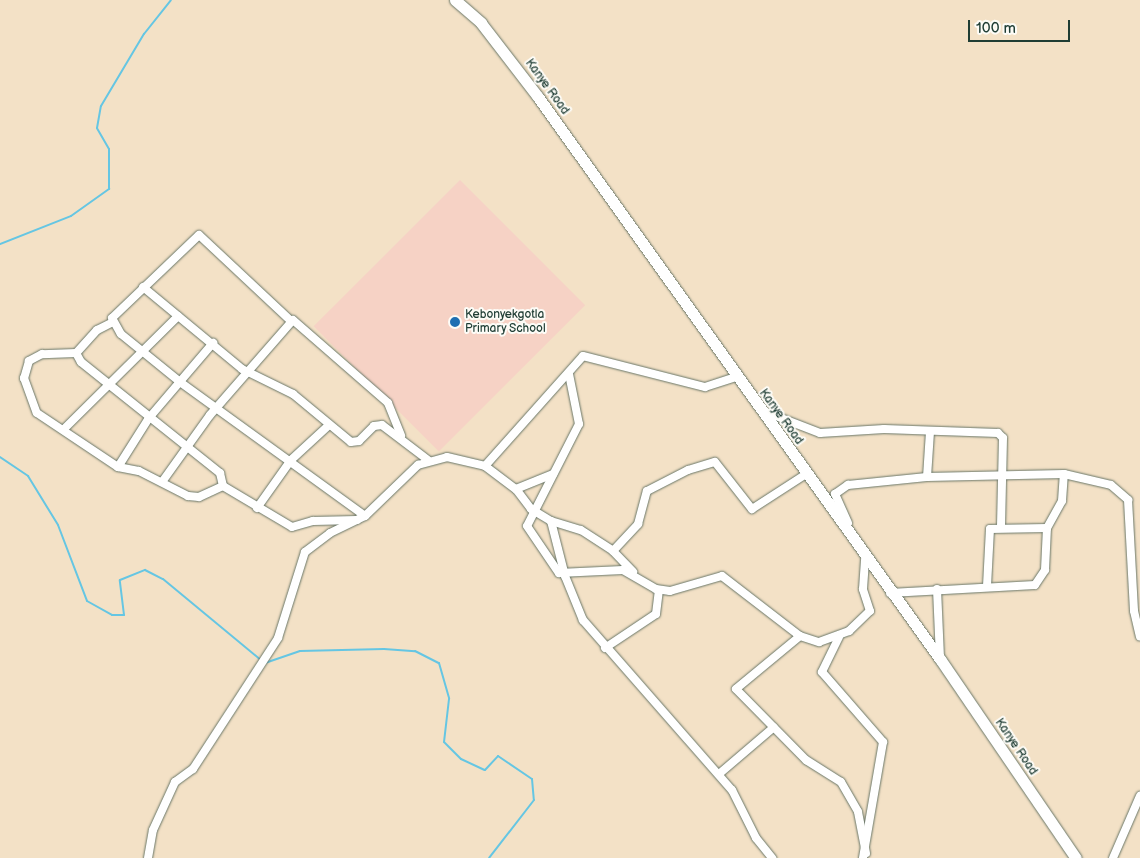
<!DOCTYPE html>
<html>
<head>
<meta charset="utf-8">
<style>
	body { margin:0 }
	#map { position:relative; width:1140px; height:858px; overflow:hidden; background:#f3e1c6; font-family:"Balsamiq Sans",sans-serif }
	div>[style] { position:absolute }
	.built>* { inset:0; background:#f6d2c5; transform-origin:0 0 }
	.stream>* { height:2px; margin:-1px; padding:0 1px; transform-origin:1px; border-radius:1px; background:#65c6e3 }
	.roads { filter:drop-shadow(0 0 1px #697667) drop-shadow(0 0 1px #697667) }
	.street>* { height:8px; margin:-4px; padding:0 4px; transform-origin:4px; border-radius:4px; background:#fff }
	.secondary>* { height:11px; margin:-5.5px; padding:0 5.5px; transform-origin:5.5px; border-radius:5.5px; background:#fff }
	.dots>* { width:14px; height:14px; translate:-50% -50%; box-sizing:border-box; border:2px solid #fdfcf7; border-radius:50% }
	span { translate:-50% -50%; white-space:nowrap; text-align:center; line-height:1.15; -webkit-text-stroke:4px #fdfcf7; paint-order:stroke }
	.street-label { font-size:12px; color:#1f3d34 }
	.poi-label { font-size:12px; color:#1f3d34 }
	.left { translate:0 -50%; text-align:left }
	.scale { position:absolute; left:968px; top:20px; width:102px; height:22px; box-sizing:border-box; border:2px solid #1f3d34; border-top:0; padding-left:6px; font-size:15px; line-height:18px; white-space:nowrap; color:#1f3d34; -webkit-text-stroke:4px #fdfcf7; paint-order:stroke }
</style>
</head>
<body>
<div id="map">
	<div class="built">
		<i style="left:460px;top:180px;width:177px;height:207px;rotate:45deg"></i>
	</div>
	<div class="stream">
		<i style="left:0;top:244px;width:76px;rotate:-21.5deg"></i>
		<i style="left:71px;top:216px;width:47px;rotate:-35.4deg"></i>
		<i style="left:109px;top:189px;width:40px;rotate:-90deg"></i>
		<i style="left:109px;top:149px;width:24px;rotate:-120deg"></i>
		<i style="left:97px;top:128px;width:22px;rotate:-80deg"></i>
		<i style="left:101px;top:106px;width:84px;rotate:-59.2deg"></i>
		<i style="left:144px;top:34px;width:43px;rotate:-51.5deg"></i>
		<i style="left:0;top:457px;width:34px;rotate:34deg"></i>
		<i style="left:28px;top:476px;width:57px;rotate:58.5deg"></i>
		<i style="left:58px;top:525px;width:81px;rotate:69.1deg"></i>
		<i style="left:87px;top:601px;width:29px;rotate:29deg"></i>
		<i style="left:112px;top:615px;width:12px"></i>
		<i style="left:124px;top:615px;width:35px;rotate:-97deg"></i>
		<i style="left:120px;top:580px;width:27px;rotate:-22deg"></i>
		<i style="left:145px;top:570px;width:20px;rotate:27deg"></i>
		<i style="left:163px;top:579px;width:127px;rotate:39.6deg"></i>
		<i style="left:265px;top:663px;width:37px;rotate:-19deg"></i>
		<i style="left:300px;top:651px;width:84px;rotate:-1.4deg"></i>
		<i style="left:384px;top:649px;width:31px;rotate:4deg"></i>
		<i style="left:415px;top:651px;width:27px;rotate:27deg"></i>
		<i style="left:439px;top:663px;width:37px;rotate:74deg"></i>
		<i style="left:449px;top:699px;width:43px;rotate:96.6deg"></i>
		<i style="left:444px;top:742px;width:24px;rotate:45deg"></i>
		<i style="left:461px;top:759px;width:26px;rotate:25deg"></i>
		<i style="left:485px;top:770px;width:19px;rotate:-47deg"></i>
		<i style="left:498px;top:756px;width:41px;rotate:34.1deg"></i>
		<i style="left:532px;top:779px;width:21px;rotate:85deg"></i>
		<i style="left:534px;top:800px;width:73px;rotate:127.8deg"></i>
	</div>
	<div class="roads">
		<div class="street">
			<i style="left:143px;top:287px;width:129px;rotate:39.6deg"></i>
			<i style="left:242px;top:369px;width:57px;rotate:26.1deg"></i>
			<i style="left:293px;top:394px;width:75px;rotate:39.6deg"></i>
			<i style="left:351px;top:442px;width:8px;rotate:-7deg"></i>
			<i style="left:359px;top:441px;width:21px;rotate:-45deg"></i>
			<i style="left:374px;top:426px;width:8px;rotate:-7deg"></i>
			<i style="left:382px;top:425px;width:58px;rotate:37.3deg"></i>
			<i style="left:291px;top:321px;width:126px;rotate:-136.9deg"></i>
			<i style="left:199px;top:235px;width:120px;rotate:136.3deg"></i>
			<i style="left:112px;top:318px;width:18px;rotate:61deg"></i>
			<i style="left:121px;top:334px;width:76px;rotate:39.1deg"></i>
			<i style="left:180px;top:382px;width:228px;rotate:35.9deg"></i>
			<i style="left:113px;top:322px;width:18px;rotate:153deg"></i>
			<i style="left:97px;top:330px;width:31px;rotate:132deg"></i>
			<i style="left:76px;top:353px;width:34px;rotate:178deg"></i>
			<i style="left:42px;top:354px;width:15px;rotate:152deg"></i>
			<i style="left:29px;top:361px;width:18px;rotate:106deg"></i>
			<i style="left:24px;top:378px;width:37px;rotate:70deg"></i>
			<i style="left:37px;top:413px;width:97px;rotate:33.7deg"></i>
			<i style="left:118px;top:467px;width:21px;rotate:11deg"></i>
			<i style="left:139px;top:471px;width:55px;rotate:27deg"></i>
			<i style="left:188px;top:496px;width:11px;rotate:5deg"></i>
			<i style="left:199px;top:497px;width:26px;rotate:-25deg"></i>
			<i style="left:223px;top:486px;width:80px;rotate:30.7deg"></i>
			<i style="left:292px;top:527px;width:22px;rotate:-16deg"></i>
			<i style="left:313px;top:521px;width:44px;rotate:-1.3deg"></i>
			<i style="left:76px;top:353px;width:10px;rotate:61deg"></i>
			<i style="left:81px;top:362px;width:178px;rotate:38.6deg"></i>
			<i style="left:220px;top:473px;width:13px;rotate:77deg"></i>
			<i style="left:569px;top:374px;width:51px;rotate:78.7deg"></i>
			<i style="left:579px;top:424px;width:114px;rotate:117deg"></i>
			<i style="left:527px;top:526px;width:57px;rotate:55.8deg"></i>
			<i style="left:559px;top:573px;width:64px;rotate:-2.7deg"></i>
			<i style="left:623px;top:570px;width:38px;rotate:30deg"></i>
			<i style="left:656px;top:589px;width:14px;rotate:8deg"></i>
			<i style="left:670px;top:591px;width:54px;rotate:-16.1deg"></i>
			<i style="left:722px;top:576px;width:98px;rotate:37.6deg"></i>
			<i style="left:800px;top:636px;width:20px;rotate:18deg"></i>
			<i style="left:819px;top:642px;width:32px;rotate:-20deg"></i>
			<i style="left:849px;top:631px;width:29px;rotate:-44deg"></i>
			<i style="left:870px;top:611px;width:23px;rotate:-108deg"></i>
			<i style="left:863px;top:589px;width:32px;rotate:-86deg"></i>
			<i style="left:763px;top:411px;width:61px;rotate:21.1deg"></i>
			<i style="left:820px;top:433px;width:64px;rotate:-3.6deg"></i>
			<i style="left:884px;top:429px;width:114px;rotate:2deg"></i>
			<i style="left:998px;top:433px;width:7px;rotate:45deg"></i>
			<i style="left:1003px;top:438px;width:89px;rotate:91.3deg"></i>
			<i style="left:65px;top:428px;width:159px;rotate:-44.7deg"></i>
			<i style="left:485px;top:466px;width:147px;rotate:-48.3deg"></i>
			<i style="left:583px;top:356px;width:126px;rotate:14.3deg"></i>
			<i style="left:705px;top:387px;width:32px;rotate:-18deg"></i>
			<i style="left:118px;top:467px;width:58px;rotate:-57.7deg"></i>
			<i style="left:149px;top:418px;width:99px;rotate:-49.5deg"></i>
			<i style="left:927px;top:477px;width:45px;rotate:-86.2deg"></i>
			<i style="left:162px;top:482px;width:82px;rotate:-54.4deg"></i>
			<i style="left:210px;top:415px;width:126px;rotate:-48.9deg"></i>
			<i style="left:293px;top:320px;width:126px;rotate:41.1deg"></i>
			<i style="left:388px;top:403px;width:35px;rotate:68deg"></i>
			<i style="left:516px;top:489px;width:40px;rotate:-22deg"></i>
			<i style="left:257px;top:508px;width:59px;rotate:-54.7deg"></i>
			<i style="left:291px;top:460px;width:52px;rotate:-42.6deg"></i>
			<i style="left:551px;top:521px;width:31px;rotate:17deg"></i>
			<i style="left:581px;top:530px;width:38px;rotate:33deg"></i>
			<i style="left:613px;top:551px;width:29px;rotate:46deg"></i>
			<i style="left:848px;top:523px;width:32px;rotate:-114deg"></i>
			<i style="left:835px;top:494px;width:16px;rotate:-35deg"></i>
			<i style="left:848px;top:485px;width:79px;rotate:-5.8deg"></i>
			<i style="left:927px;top:477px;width:137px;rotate:-1.3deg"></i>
			<i style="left:1064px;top:474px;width:48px;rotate:13.2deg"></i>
			<i style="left:1111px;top:485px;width:23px;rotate:41deg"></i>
			<i style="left:1128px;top:500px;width:111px;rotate:86.9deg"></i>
			<i style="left:1134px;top:611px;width:26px;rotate:77deg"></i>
			<i style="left:613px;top:551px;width:37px;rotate:-47deg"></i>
			<i style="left:638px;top:524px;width:34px;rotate:-75deg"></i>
			<i style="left:647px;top:491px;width:46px;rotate:-27.1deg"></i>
			<i style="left:688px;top:470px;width:28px;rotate:-17deg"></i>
			<i style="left:715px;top:462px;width:60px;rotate:51.8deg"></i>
			<i style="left:752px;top:509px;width:64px;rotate:-32.9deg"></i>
			<i style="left:987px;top:586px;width:57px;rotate:-87deg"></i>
			<i style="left:990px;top:529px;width:57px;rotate:-1deg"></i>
			<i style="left:937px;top:589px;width:68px;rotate:87.5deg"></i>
			<i style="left:890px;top:593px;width:145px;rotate:-3.2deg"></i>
			<i style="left:1035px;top:585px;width:18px;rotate:-56deg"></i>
			<i style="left:1045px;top:570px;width:42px;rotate:-87.3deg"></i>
			<i style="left:1047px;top:528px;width:31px;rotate:-61deg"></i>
			<i style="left:1062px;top:501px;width:27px;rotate:-86deg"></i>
			<i style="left:800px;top:636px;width:83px;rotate:140.4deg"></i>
			<i style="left:736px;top:689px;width:100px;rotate:45.4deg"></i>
			<i style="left:806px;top:760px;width:41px;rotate:32.2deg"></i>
			<i style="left:841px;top:782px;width:34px;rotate:60deg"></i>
			<i style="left:858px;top:812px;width:42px;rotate:79deg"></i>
			<i style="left:839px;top:637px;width:39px;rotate:116deg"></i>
			<i style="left:822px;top:672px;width:93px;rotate:48.9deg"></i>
			<i style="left:883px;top:742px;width:118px;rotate:99.8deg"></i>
			<i style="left:605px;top:648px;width:61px;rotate:-33.7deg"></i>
			<i style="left:656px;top:614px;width:24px;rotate:-83deg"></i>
			<i style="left:719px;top:774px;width:72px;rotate:-40.5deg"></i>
			<i style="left:148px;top:858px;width:28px;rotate:-80deg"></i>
			<i style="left:153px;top:830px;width:53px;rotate:-65.4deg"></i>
			<i style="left:175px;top:782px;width:22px;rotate:-36deg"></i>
			<i style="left:193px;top:769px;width:156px;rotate:-57deg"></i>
			<i style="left:278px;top:638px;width:90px;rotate:-72.6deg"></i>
			<i style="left:305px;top:552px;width:31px;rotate:-37deg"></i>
			<i style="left:330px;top:533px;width:39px;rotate:-26deg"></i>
			<i style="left:365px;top:516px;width:74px;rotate:-43.9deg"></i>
			<i style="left:418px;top:465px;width:30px;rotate:-15deg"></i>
			<i style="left:447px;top:457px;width:39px;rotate:13deg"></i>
			<i style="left:485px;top:466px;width:39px;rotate:37deg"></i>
			<i style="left:516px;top:489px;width:25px;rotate:53deg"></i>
			<i style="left:531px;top:509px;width:23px;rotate:31deg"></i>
			<i style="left:551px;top:521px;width:57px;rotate:75.7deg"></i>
			<i style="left:565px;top:576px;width:48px;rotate:67.8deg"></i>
			<i style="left:583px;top:620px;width:226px;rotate:48.8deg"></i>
			<i style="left:732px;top:790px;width:54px;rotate:63.4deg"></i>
			<i style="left:756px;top:838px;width:26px;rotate:51deg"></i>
			<i style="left:1113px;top:858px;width:68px;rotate:-66.5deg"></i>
		</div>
		<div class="secondary">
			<i style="left:455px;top:0;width:35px;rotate:41deg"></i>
			<i style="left:481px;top:23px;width:93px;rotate:52.4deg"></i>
			<i style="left:538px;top:97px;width:691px;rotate:54.42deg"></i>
			<i style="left:940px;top:659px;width:241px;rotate:55.7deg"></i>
		</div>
	</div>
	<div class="dots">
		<i style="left:455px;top:322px;background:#1f6fb2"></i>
	</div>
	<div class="street-label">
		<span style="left:547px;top:87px;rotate:54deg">Kanye Road</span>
		<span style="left:781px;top:417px;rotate:54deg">Kanye Road</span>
		<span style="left:1016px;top:747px;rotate:56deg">Kanye Road</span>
	</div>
	<div class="poi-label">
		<span class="left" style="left:465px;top:322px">Kebonyekgotla<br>Primary School</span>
	</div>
	<div class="scale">100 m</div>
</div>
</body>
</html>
